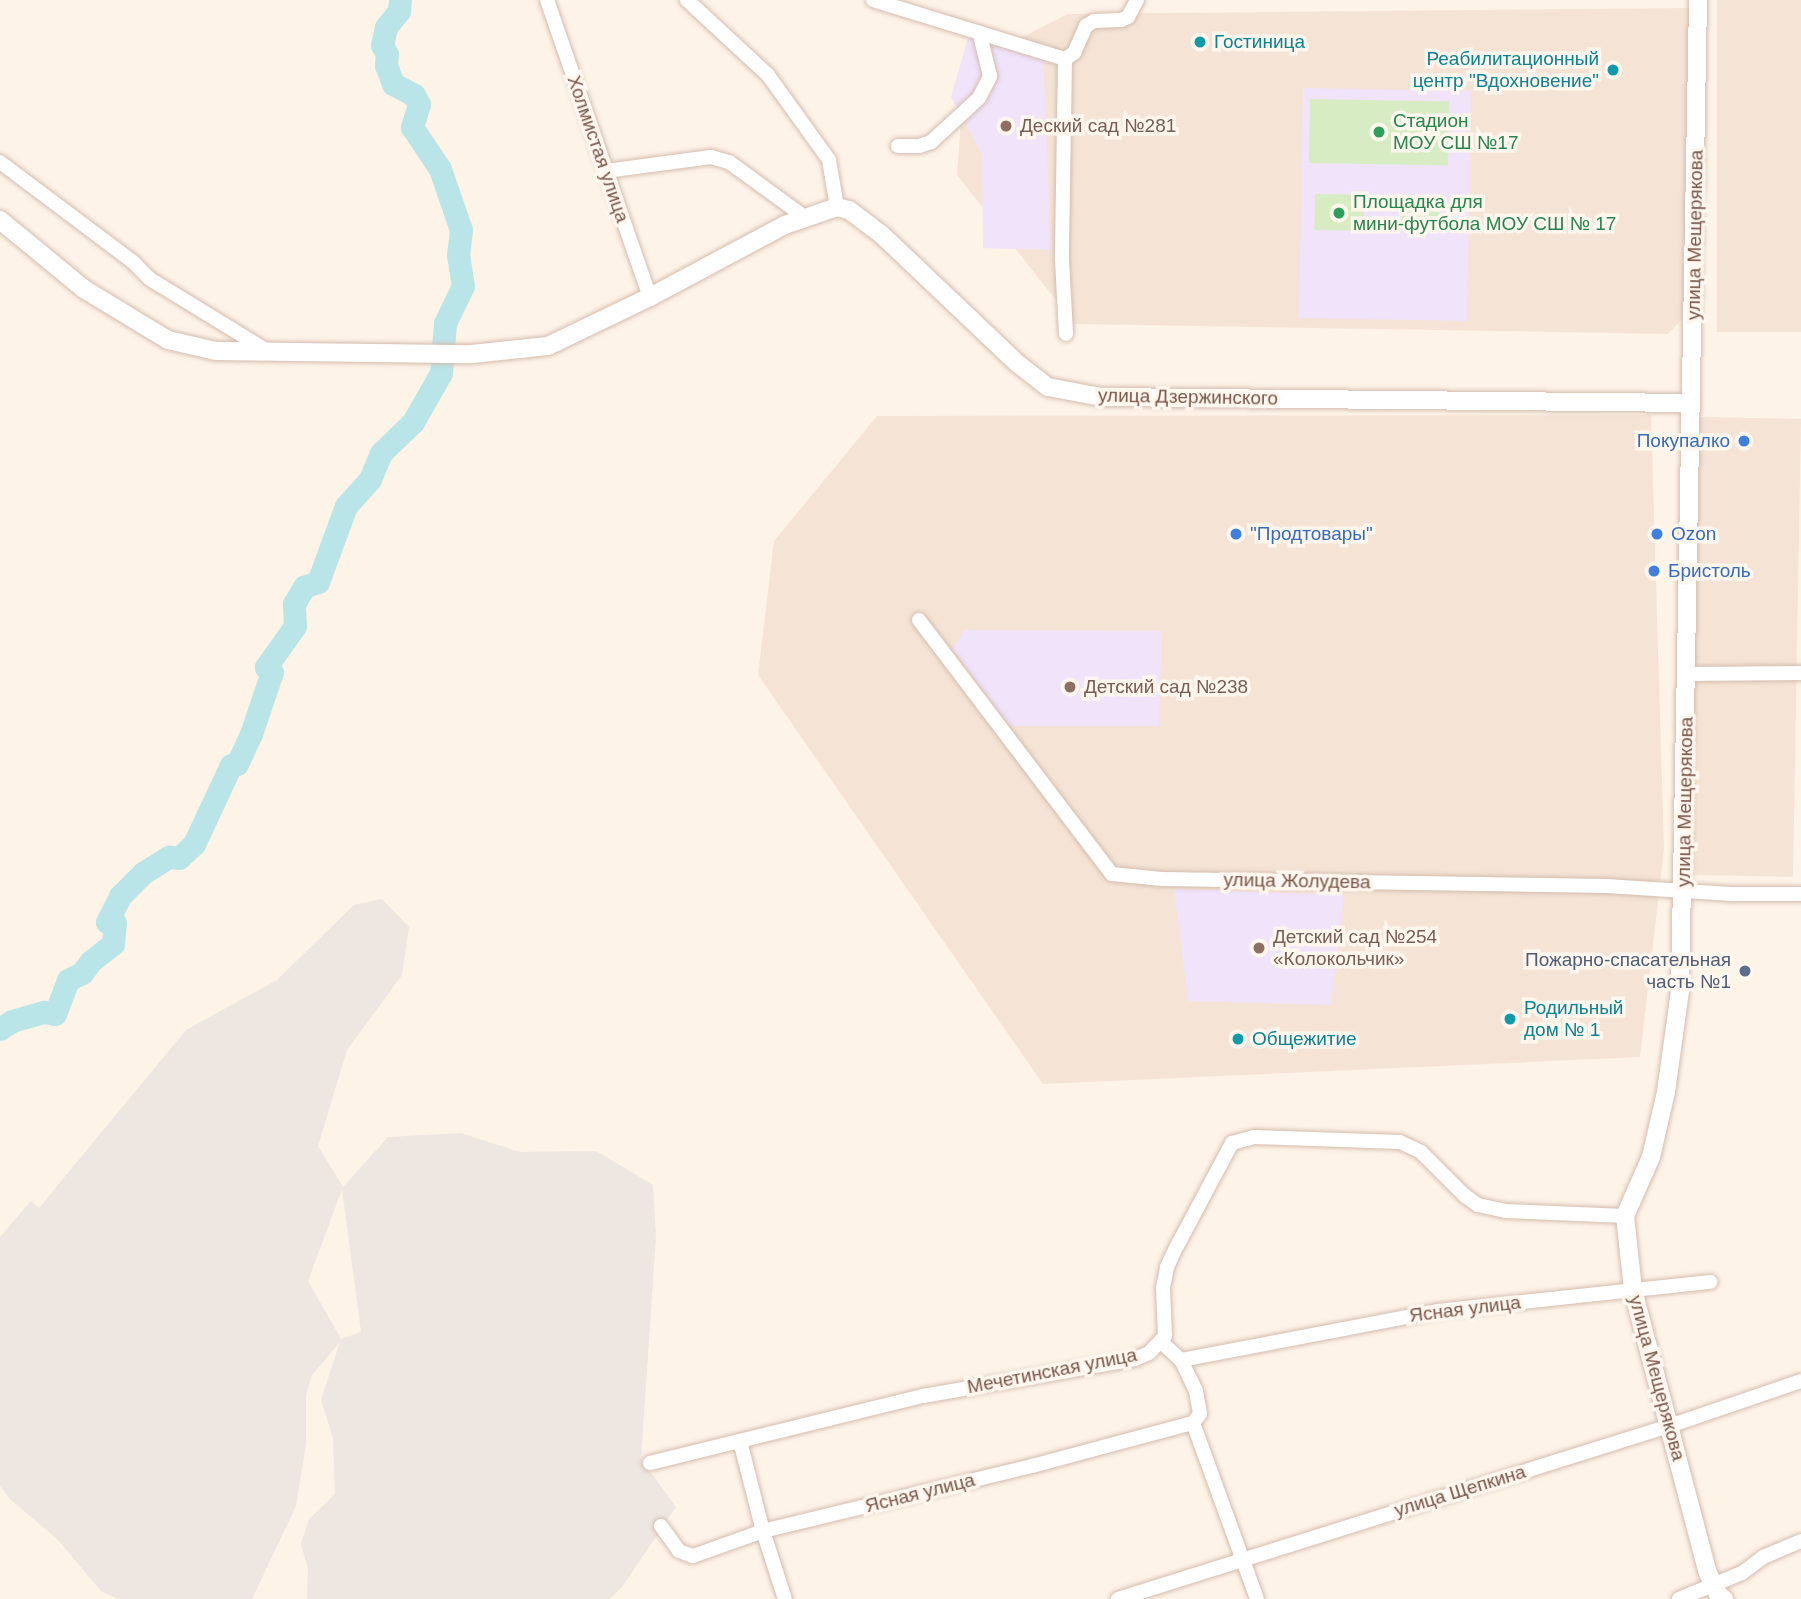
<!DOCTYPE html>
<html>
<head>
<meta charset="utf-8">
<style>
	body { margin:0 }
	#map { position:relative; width:1801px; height:1599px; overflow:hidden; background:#fdf3e7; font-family:Helvetica,sans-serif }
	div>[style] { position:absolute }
	.residential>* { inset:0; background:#f5e4d5; transform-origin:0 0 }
	.industrial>* { inset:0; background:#eee6e1 }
	.education>* { inset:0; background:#f0e3fa; transform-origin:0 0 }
	.green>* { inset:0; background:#d8ecc4; transform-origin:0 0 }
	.river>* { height:23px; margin:-11.5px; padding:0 11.5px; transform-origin:11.5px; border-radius:11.5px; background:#bae5e8 }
	.roads { filter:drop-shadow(0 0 2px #d3bcae) drop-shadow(0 0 2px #d3bcae) }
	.minor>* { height:14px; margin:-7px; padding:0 7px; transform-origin:7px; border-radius:7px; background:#fff }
	.tertiary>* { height:18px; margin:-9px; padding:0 9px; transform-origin:9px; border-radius:9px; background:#fff }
	.dots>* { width:19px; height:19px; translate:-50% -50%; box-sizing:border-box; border:4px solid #fff7ee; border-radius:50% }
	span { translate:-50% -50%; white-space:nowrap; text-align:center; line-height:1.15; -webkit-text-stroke:7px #fff7ee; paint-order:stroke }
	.culture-label { font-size:19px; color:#0d838f }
	.left { translate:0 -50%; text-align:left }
	.right { translate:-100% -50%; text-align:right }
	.leisure-label { font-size:19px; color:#27864d }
	.education-label { font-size:19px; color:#785e54 }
	.street-label { font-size:19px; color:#79574a }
	.shop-label { font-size:19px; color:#366cbe }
	.service-label { font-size:19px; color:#4e5e75 }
</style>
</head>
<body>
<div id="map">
	<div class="residential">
		<i style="left:1717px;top:0;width:84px;height:332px"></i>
		<i style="clip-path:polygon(1689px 8px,1685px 316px,1668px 334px,1075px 324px,957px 175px,965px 66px,1068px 14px)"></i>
		<i style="clip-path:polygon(1651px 415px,1664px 849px,1640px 1057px,1043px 1084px,758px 675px,774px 541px,877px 416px)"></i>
		<i style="left:1699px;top:417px;width:102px;height:458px;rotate:1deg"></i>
	</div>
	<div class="industrial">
		<i style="clip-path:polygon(evenodd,382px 899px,409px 927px,402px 975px,347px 1050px,318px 1146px,343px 1187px,388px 1137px,461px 1133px,520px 1152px,596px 1151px,653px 1185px,656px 1236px,641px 1459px,676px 1507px,622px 1587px,609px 1599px,307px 1599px,308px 1569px,301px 1544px,309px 1519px,335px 1494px,333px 1438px,321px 1400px,340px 1342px,312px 1375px,306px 1395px,306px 1444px,296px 1506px,252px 1599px,118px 1599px,101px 1591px,58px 1540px,10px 1499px,0 1486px,0 1237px,31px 1201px,39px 1208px,186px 1030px,277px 980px,354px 905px,382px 899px,342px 1189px,361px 1332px,341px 1339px,308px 1281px,342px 1189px)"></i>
	</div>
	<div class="education">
		<i style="clip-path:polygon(968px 38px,1043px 50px,1051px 250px,983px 248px,982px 155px,951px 97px)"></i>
		<i style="left:1303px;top:88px;width:168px;height:230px;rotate:1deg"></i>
		<i style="clip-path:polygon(965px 630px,1162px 631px,1159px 726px,1009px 726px,952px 649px)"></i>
		<i style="clip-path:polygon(1174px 889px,1344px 895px,1331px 1005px,1188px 1001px)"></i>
	</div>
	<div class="green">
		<i style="left:1310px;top:99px;width:139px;height:64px;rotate:1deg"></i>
		<i style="left:1315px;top:194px;width:49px;height:36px;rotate:1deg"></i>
		<i style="left:1402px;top:199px;width:37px;height:28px"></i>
	</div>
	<div class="river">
		<i style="left:0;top:1029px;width:14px;rotate:-34deg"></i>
		<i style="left:12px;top:1021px;width:33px;rotate:-16deg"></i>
		<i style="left:44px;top:1012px;width:11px;rotate:10deg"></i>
		<i style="left:55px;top:1014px;width:36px;rotate:-69deg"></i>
		<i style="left:68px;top:980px;width:16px;rotate:-27deg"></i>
		<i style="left:82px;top:973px;width:15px;rotate:-53deg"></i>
		<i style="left:91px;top:961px;width:28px;rotate:-38deg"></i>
		<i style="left:113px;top:944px;width:21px;rotate:-85deg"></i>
		<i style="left:115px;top:923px;width:8px;rotate:-173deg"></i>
		<i style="left:107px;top:922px;width:29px;rotate:-63deg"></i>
		<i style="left:120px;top:896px;width:33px;rotate:-45deg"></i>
		<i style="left:143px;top:873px;width:31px;rotate:-32deg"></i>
		<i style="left:169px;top:857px;width:10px;rotate:6deg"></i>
		<i style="left:179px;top:858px;width:21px;rotate:-43deg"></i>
		<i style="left:194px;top:844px;width:87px;rotate:-64.9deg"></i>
		<i style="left:231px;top:765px;width:6px;rotate:-9deg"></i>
		<i style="left:237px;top:764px;width:33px;rotate:-65deg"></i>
		<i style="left:251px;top:734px;width:65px;rotate:-71.3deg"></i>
		<i style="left:272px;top:672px;width:8px;rotate:-140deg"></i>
		<i style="left:266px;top:667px;width:50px;rotate:-54.7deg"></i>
		<i style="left:295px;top:626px;width:22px;rotate:-93deg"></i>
		<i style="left:294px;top:604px;width:20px;rotate:-60deg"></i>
		<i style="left:304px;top:587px;width:15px;rotate:-20deg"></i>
		<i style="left:318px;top:582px;width:81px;rotate:-69.8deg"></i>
		<i style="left:346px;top:506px;width:36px;rotate:-48deg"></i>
		<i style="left:370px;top:479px;width:28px;rotate:-67deg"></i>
		<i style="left:381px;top:453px;width:45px;rotate:-44.1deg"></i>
		<i style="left:413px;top:422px;width:56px;rotate:-60.3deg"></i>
		<i style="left:441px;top:373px;width:50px;rotate:-85.4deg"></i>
		<i style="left:445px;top:323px;width:41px;rotate:-64.1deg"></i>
		<i style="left:463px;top:286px;width:31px;rotate:-99deg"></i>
		<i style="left:458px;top:255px;width:25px;rotate:-83deg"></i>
		<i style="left:461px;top:230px;width:65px;rotate:-109deg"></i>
		<i style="left:440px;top:169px;width:50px;rotate:-123.7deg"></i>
		<i style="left:412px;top:127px;width:24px;rotate:-73deg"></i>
		<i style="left:419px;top:104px;width:10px;rotate:-119deg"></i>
		<i style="left:414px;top:95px;width:24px;rotate:-152deg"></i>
		<i style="left:393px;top:84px;width:20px;rotate:-110deg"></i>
		<i style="left:386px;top:65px;width:11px;rotate:-85deg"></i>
		<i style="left:387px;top:54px;width:10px;rotate:-119deg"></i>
		<i style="left:382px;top:45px;width:18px;rotate:-77deg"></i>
		<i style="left:386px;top:27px;width:21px;rotate:-51deg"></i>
		<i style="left:399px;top:11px;width:11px;rotate:-85deg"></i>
	</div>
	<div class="roads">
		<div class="minor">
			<i style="left:547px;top:0;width:314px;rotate:70.9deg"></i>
			<i style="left:687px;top:0;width:110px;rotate:42.8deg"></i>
			<i style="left:768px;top:75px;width:105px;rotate:54.3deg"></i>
			<i style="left:829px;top:160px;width:48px;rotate:80.3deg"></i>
			<i style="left:873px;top:0;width:201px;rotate:17.1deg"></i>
			<i style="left:1065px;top:59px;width:201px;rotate:90.9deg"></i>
			<i style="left:1062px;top:260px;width:74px;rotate:86.9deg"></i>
			<i style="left:1065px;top:59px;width:11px;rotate:-34deg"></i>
			<i style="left:1074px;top:53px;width:30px;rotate:-66deg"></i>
			<i style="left:1086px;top:26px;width:9px;rotate:-32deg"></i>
			<i style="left:1094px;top:21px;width:27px;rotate:-2deg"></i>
			<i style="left:1121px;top:20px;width:8px;rotate:-23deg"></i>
			<i style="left:1128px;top:17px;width:19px;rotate:-62deg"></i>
			<i style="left:898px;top:146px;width:21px"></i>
			<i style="left:919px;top:146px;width:13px;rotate:-18deg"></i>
			<i style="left:931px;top:142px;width:65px;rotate:-42.5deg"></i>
			<i style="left:979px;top:98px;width:25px;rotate:-63deg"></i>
			<i style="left:990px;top:76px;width:42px;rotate:-103.7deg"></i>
			<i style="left:0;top:162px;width:165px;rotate:36.9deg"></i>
			<i style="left:132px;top:261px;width:25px;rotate:45deg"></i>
			<i style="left:150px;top:279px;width:140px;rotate:31.5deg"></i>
			<i style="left:606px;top:171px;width:106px;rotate:-7.6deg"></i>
			<i style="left:711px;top:157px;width:19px;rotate:16deg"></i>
			<i style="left:729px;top:162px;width:92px;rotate:36.1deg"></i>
			<i style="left:919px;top:620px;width:319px;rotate:52.8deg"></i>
			<i style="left:1112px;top:874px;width:50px;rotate:5.7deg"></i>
			<i style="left:1162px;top:879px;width:445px;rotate:0.9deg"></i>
			<i style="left:1607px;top:886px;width:125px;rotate:3.7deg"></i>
			<i style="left:1732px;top:894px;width:69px"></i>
			<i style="left:1687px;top:674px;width:114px;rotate:-0.5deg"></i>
			<i style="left:1161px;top:1342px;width:27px;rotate:42deg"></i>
			<i style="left:1181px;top:1360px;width:34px;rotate:64deg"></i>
			<i style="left:1196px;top:1391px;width:23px;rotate:80deg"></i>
			<i style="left:1200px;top:1414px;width:11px;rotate:128deg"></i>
			<i style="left:1181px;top:1360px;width:262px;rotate:-10.8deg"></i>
			<i style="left:1438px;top:1311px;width:274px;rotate:-6.1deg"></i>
			<i style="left:1193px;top:1423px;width:187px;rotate:70deg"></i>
			<i style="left:740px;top:1441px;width:93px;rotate:75.7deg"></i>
			<i style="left:763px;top:1531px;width:71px;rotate:72.1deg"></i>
			<i style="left:650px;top:1463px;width:281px;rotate:-13.8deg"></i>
			<i style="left:923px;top:1396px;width:215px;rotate:-9.9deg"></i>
			<i style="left:1135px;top:1359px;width:15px;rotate:-23deg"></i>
			<i style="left:1149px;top:1353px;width:23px;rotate:-47deg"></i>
			<i style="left:1165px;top:1336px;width:48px;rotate:-92.4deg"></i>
			<i style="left:1163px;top:1288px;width:21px;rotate:-79deg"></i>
			<i style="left:1167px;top:1267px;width:23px;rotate:-65deg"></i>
			<i style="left:1177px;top:1246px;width:117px;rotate:-61.9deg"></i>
			<i style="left:1232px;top:1143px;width:24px;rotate:-15deg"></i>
			<i style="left:1255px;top:1137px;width:145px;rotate:2deg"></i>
			<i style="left:1400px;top:1142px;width:23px;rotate:25deg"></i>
			<i style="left:1421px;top:1152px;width:61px;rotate:45deg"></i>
			<i style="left:1464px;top:1195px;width:17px;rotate:36deg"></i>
			<i style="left:1478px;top:1205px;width:29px;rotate:12deg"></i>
			<i style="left:1506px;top:1211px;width:119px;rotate:2.4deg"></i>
			<i style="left:661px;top:1526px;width:31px;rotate:54deg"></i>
			<i style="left:679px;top:1551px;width:15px;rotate:20deg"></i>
			<i style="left:693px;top:1556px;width:74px;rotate:-19.7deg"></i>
			<i style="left:763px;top:1531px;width:277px;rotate:-13.6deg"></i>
			<i style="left:1032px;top:1466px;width:167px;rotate:-15deg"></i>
			<i style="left:1118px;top:1599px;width:578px;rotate:-17.43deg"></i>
			<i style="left:1669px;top:1426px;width:139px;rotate:-18.8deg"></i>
			<i style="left:1679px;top:1599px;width:68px;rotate:-22.4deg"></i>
			<i style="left:1742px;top:1573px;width:26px;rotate:-37deg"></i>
			<i style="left:1763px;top:1557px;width:41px;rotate:-22.8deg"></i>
		</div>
		<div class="tertiary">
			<i style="left:1698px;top:0;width:991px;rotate:91.04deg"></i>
			<i style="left:1680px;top:991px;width:102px;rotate:97.9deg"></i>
			<i style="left:1666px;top:1092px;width:67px;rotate:103deg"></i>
			<i style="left:1651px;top:1157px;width:64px;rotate:113.8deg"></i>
			<i style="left:1625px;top:1216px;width:74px;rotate:83.8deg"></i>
			<i style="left:1633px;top:1290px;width:293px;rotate:75.2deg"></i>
			<i style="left:1708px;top:1573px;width:23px;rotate:65deg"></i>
			<i style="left:1718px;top:1594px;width:8px;rotate:40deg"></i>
			<i style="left:0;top:220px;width:109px;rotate:39.4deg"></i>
			<i style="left:84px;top:289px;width:98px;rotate:31.3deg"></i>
			<i style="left:168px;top:340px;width:49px;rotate:12.9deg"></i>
			<i style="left:216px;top:351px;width:256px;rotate:0.7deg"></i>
			<i style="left:472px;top:354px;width:76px;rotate:-6deg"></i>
			<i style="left:548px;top:346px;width:113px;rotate:-25.7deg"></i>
			<i style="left:650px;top:297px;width:153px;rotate:-28.1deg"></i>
			<i style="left:785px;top:225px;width:55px;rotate:-19.1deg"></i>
			<i style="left:837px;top:207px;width:12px;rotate:14deg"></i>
			<i style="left:849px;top:210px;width:40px;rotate:37deg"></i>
			<i style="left:881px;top:234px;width:187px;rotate:43.5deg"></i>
			<i style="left:1017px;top:363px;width:39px;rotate:38deg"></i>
			<i style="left:1048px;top:387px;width:54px;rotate:10.7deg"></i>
			<i style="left:1101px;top:397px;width:589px;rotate:0.58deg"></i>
		</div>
	</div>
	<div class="dots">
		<i style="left:1200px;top:42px;background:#0f9aa8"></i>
		<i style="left:1613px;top:70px;background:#0f9aa8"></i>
		<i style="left:1006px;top:126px;background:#8d6e63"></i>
		<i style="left:1379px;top:132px;background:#2e9e5b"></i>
		<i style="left:1339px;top:213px;background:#2e9e5b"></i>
		<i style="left:1744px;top:441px;background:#3f7fe0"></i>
		<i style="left:1236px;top:534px;background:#3f7fe0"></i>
		<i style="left:1657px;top:534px;background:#3f7fe0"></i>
		<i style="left:1654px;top:571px;background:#3f7fe0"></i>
		<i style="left:1070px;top:687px;background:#8d6e63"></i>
		<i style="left:1259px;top:948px;background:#8d6e63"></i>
		<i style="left:1745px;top:971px;background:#5c6f8a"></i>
		<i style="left:1510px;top:1019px;background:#0f9aa8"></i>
		<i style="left:1238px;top:1039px;background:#0f9aa8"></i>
	</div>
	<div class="culture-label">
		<span class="left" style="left:1214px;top:42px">Гостиница</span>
		<span class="right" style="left:1599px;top:70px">Реабилитационный<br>центр "Вдохновение"</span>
		<span class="left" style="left:1524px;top:1019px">Родильный<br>дом № 1</span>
		<span class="left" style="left:1252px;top:1039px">Общежитие</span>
	</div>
	<div class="leisure-label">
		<span class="left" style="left:1393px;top:132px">Стадион<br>МОУ СШ №17</span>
		<span class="left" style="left:1353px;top:213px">Площадка для<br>мини-футбола МОУ СШ № 17</span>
	</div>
	<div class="education-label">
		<span class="left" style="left:1020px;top:126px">Деский сад №281</span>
		<span class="left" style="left:1084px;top:687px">Детский сад №238</span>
		<span class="left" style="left:1273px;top:948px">Детский сад №254<br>«Колокольчик»</span>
	</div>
	<div class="street-label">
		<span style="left:598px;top:149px;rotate:71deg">Холмистая улица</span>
		<span style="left:1695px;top:235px;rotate:-89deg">улица Мещерякова</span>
		<span style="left:1188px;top:397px;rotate:1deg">улица Дзержинского</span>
		<span style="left:1685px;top:802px;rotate:-89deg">улица Мещерякова</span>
		<span style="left:1297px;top:881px;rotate:1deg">улица Жолудева</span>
		<span style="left:1465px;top:1309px;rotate:-7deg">Ясная улица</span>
		<span style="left:1052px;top:1371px;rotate:-11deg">Мечетинская улица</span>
		<span style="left:1657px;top:1378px;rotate:75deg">улица Мещерякова</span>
		<span style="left:1460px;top:1491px;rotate:-17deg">улица Щепкина</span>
		<span style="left:920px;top:1493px;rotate:-14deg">Ясная улица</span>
	</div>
	<div class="shop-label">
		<span class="right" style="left:1730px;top:441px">Покупалко</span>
		<span class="left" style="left:1250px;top:534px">"Продтовары"</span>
		<span class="left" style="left:1671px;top:534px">Ozon</span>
		<span class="left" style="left:1668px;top:571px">Бристоль</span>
	</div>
	<div class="service-label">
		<span class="right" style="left:1731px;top:971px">Пожарно-спасательная<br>часть №1</span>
	</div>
</div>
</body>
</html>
